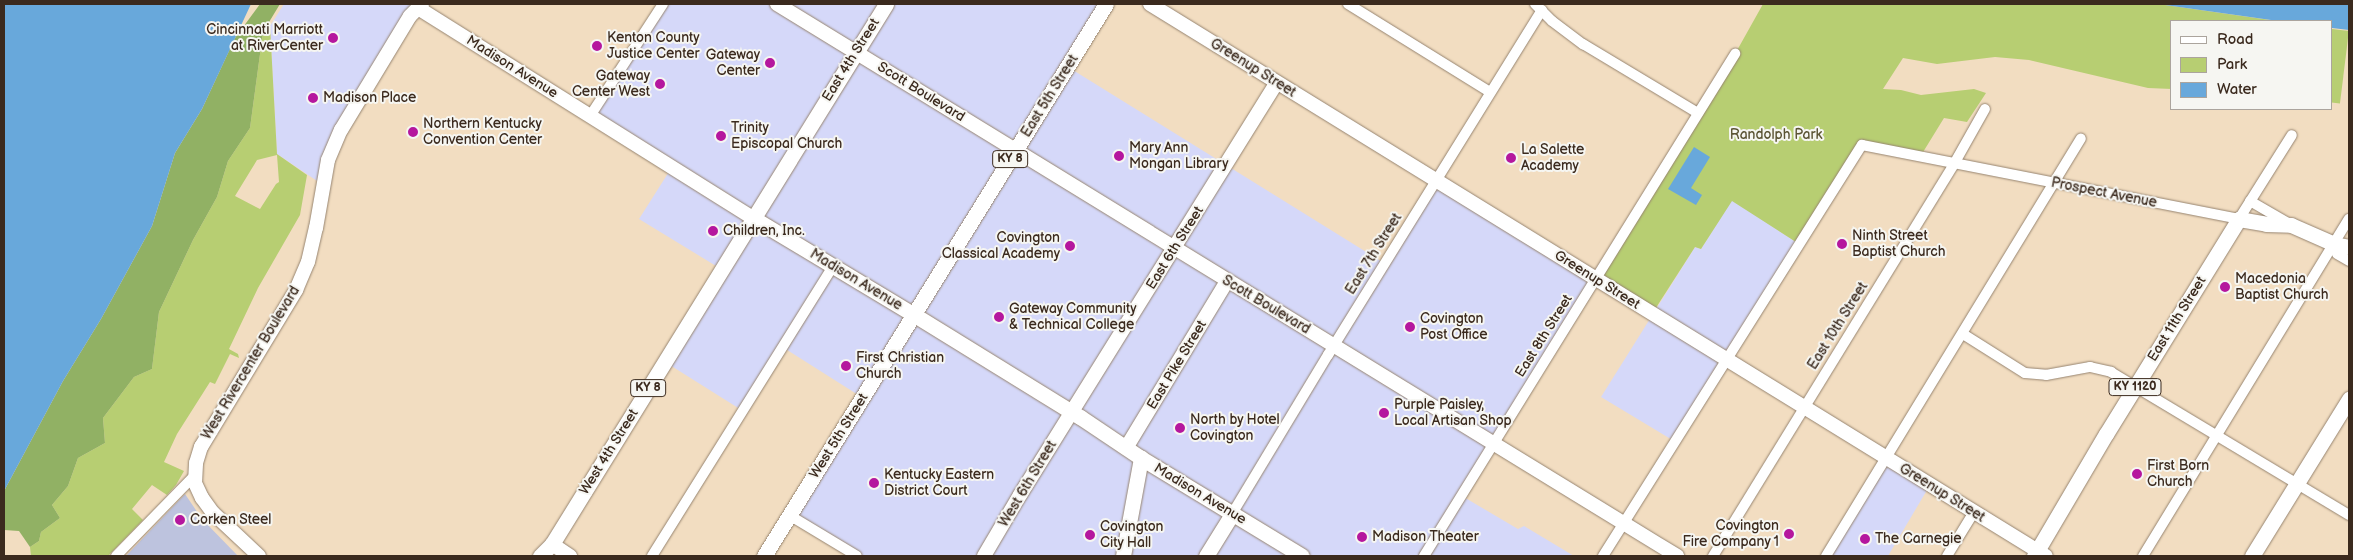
<!DOCTYPE html>
<html>
<head>
<meta charset="utf-8">
<style>
	body { margin:0 }
	#map { position:relative; width:2353px; height:560px; overflow:hidden; background:#f2ddc1; font-family:"Balsamiq Sans",sans-serif }
	div>[style] { position:absolute }
	.built>* { inset:0; background:#d5d8f9 }
	.industrial>* { inset:0; background:#bdc3de }
	.green>* { inset:0; background:#b7ce72; transform-origin:0 0 }
	.forest>* { inset:0; background:#91b164 }
	.water>* { inset:0; background:#68a8db }
	.roads { filter:drop-shadow(0 0 1px #968470) drop-shadow(0 0 1px #968470) }
	.street>* { height:10px; margin:-5px; padding:0 5px; transform-origin:5px; border-radius:5px; background:#fff }
	.secondary>* { height:14px; margin:-7px; padding:0 7px; transform-origin:7px; border-radius:7px; background:#fff }
	.primary>* { height:15px; margin:-7.5px; padding:0 7.5px; transform-origin:7.5px; border-radius:7.5px; background:#fff }
	.dots>* { width:14px; height:14px; translate:-50% -50%; box-sizing:border-box; border:2px solid #f6f6f2; border-radius:50% }
	span { translate:-50% -50%; white-space:nowrap; text-align:center; line-height:1.15; -webkit-text-stroke:4px #f6f6f2; paint-order:stroke }
	.shield-label span { padding:1px 4px; background:#f6f6f2; border:1px solid; border-radius:4px; -webkit-text-stroke-width:0 }
	.shield-label { font-size:12px; color:#3b2a1e; font-weight:700 }
	.poi-label { font-size:14px; color:#3b2a1e }
	.right { translate:-100% -50%; text-align:right }
	.left { translate:0 -50%; text-align:left }
	.street-label { font-size:14px; color:#3b2a1e }
	.park-label { font-size:14px; color:#5a5333 }
	.frame { position:absolute; inset:0; border:5px solid #3b2a1e; pointer-events:none }
	.legend { position:absolute; left:2170px; top:20px; width:162px; height:90px; box-sizing:border-box; background:#f6f6f2; border:1px solid #aba49d; margin:0; padding:6px 9px; list-style:none; font-size:15px; color:#3b2a1e }
	.legend li { display:flex; align-items:center; gap:10px; height:25px }
	.legend b { width:25px; border:1px solid #aba49d }
</style>
</head>
<body>
<div id="map">
	<div class="built">
		<i style="clip-path:polygon(284px 4px,422px 4px,341px 130px,323px 185px,277px 154px,270px 26px)"></i>
		<i style="clip-path:polygon(663px 4px,1106px 4px,1068px 67px,1384px 263px,1436px 180px,1595px 279px,1462px 496px,1518px 529px,1524px 526px,1574px 556px,857px 556px,789px 515px,863px 398px,784px 348px,743px 411px,665px 362px,721px 269px,639px 219px,672px 167px,591px 116px)"></i>
		<i style="clip-path:polygon(1732px 200px,1799px 244px,1674px 441px,1601px 397px,1695px 247px,1701px 249px)"></i>
		<i style="clip-path:polygon(1886px 458px,1930px 485px,1888px 556px,1826px 556px)"></i>
	</div>
	<div class="industrial">
		<i style="clip-path:polygon(185px 494px,202px 519px,238px 556px,126px 556px)"></i>
	</div>
	<div class="green">
		<i style="clip-path:polygon(1763px 4px,2158px 4px,2277px 21px,2172px 21px,2172px 89px,2148px 88px,2029px 60px,1995px 57px,1937px 64px,1903px 58px,1883px 89px,1901px 90px,1921px 95px,1974px 89px,1986px 93px,1967px 122px,1944px 118px,1920px 157px,1862px 145px,1799px 244px,1732px 201px,1701px 249px,1695px 247px,1652px 314px,1595px 279px,1735px 54px)"></i>
		<i style="clip-path:polygon(evenodd,270px 26px,277px 154px,307px 175px,300px 215px,258px 288px,229px 349px,238px 354px,239px 358px,230px 354px,215px 384px,210px 382px,177px 434px,164px 462px,184px 471px,176px 485px,167px 495px,152px 485px,132px 509px,143px 520px,108px 556px,31px 556px,30px 547px,39px 541px,41px 532px,60px 518px,52px 505px,68px 486px,78px 458px,105px 443px,103px 418px,134px 377px,152px 369px,159px 312px,193px 240px,217px 197px,228px 161px,250px 128px,263px 32px,270px 26px,277px 155px,279px 182px,276px 184px,260px 209px,235px 196px,257px 160px,277px 155px)"></i>
		<i style="left:2332px;top:29px;width:17px;height:73px;rotate:7deg"></i>
	</div>
	<div class="forest">
		<i style="clip-path:polygon(260px 4px,280px 4px,263px 32px,250px 128px,228px 161px,217px 197px,193px 240px,159px 312px,152px 369px,134px 377px,103px 418px,105px 443px,78px 458px,68px 486px,52px 505px,60px 518px,41px 532px,39px 541px,30px 547px,19px 531px,4px 530px,4px 491px,63px 381px,101px 319px,152px 226px,175px 153px,202px 109px,235px 38px)"></i>
	</div>
	<div class="water">
		<i style="clip-path:polygon(4px 4px,251px 4px,202px 109px,175px 153px,152px 226px,101px 319px,63px 381px,4px 491px)"></i>
		<i style="clip-path:polygon(2158px 4px,2349px 4px,2349px 30px,2332px 28px,2332px 21px,2278px 21px)"></i>
		<i style="clip-path:polygon(1694px 147px,1710px 157px,1691px 188px,1702px 195px,1696px 205px,1668px 189px)"></i>
	</div>
	<div class="roads">
		<div class="street">
			<i style="left:1348px;top:4px;width:167px;rotate:31.8deg"></i>
			<i style="left:1535px;top:4px;width:24px;rotate:45deg"></i>
			<i style="left:1552px;top:21px;width:39px;rotate:37deg"></i>
			<i style="left:1583px;top:44px;width:134px;rotate:31deg"></i>
			<i style="left:590px;top:116px;width:134px;rotate:-56.9deg"></i>
			<i style="left:2250px;top:201px;width:44px;rotate:30.1deg"></i>
			<i style="left:2337px;top:254px;width:14px;rotate:30deg"></i>
			<i style="left:1963px;top:334px;width:73px;rotate:32.2deg"></i>
			<i style="left:2025px;top:373px;width:21px;rotate:5deg"></i>
			<i style="left:2046px;top:375px;width:45px;rotate:-10.3deg"></i>
			<i style="left:2090px;top:367px;width:22px;rotate:13deg"></i>
			<i style="left:2111px;top:372px;width:278px;rotate:31deg"></i>
			<i style="left:1232px;top:514px;width:186px;rotate:-58.9deg"></i>
			<i style="left:1328px;top:355px;width:406px;rotate:-58.2deg"></i>
			<i style="left:789px;top:515px;width:79px;rotate:31.1deg"></i>
			<i style="left:116px;top:556px;width:113px;rotate:-45.7deg"></i>
			<i style="left:652px;top:556px;width:342px;rotate:-58deg"></i>
			<i style="left:1424px;top:556px;width:591px;rotate:-58.22deg"></i>
			<i style="left:1603px;top:556px;width:486px;rotate:-57.8deg"></i>
			<i style="left:1862px;top:145px;width:384px;rotate:11.1deg"></i>
			<i style="left:2239px;top:219px;width:99px;rotate:-57.8deg"></i>
			<i style="left:1713px;top:556px;width:460px;rotate:-58.4deg"></i>
			<i style="left:1954px;top:164px;width:63px;rotate:-60.6deg"></i>
			<i style="left:1826px;top:556px;width:489px;rotate:-58.6deg"></i>
			<i style="left:1947px;top:556px;width:52px;rotate:-58.5deg"></i>
			<i style="left:2143px;top:556px;width:395px;rotate:-58.6deg"></i>
		</div>
		<div class="secondary">
			<i style="left:777px;top:4px;width:1056px;rotate:31.52deg"></i>
			<i style="left:1150px;top:4px;width:1052px;rotate:31.64deg"></i>
			<i style="left:418px;top:8px;width:395px;rotate:32.1deg"></i>
			<i style="left:1126px;top:448px;width:195px;rotate:-58.8deg"></i>
			<i style="left:552px;top:544px;width:22px;rotate:34deg"></i>
			<i style="left:259px;top:556px;width:63px;rotate:-136.9deg"></i>
			<i style="left:213px;top:513px;width:19px;rotate:-126deg"></i>
			<i style="left:202px;top:498px;width:17px;rotate:-115deg"></i>
			<i style="left:195px;top:483px;width:20px;rotate:-87deg"></i>
			<i style="left:196px;top:463px;width:17px;rotate:-73deg"></i>
			<i style="left:201px;top:447px;width:184px;rotate:-58.8deg"></i>
			<i style="left:296px;top:290px;width:30px;rotate:-67deg"></i>
			<i style="left:308px;top:262px;width:35px;rotate:-77deg"></i>
			<i style="left:316px;top:228px;width:69px;rotate:-80deg"></i>
			<i style="left:328px;top:160px;width:33px;rotate:-67deg"></i>
			<i style="left:341px;top:130px;width:133px;rotate:-58.8deg"></i>
			<i style="left:410px;top:16px;width:17px;rotate:-45deg"></i>
			<i style="left:984px;top:556px;width:71px;rotate:-59.5deg"></i>
			<i style="left:1020px;top:495px;width:485px;rotate:-58.1deg"></i>
		</div>
		<div class="primary">
			<i style="left:753px;top:218px;width:187px;rotate:31deg"></i>
			<i style="left:913px;top:314px;width:196px;rotate:31.7deg"></i>
			<i style="left:1080px;top:417px;width:73px;rotate:33.9deg"></i>
			<i style="left:1141px;top:458px;width:188px;rotate:31.3deg"></i>
			<i style="left:540px;top:556px;width:17px;rotate:-45deg"></i>
			<i style="left:552px;top:544px;width:635px;rotate:-58.26deg"></i>
			<i style="left:764px;top:556px;width:649px;rotate:-58.22deg"></i>
			<i style="left:1123px;top:556px;width:100px;rotate:-79.6deg"></i>
			<i style="left:1206px;top:556px;width:49px;rotate:-58.2deg"></i>
			<i style="left:2034px;top:556px;width:142px;rotate:-59.5deg"></i>
			<i style="left:2106px;top:434px;width:253px;rotate:-58.3deg"></i>
			<i style="left:2239px;top:219px;width:27px;rotate:10deg"></i>
			<i style="left:2266px;top:224px;width:25px;rotate:2deg"></i>
			<i style="left:2291px;top:225px;width:47px;rotate:23.8deg"></i>
			<i style="left:2334px;top:244px;width:15px;rotate:11deg"></i>
			<i style="left:2252px;top:556px;width:185px;rotate:-58.3deg"></i>
		</div>
	</div>
	<div class="dots">
		<i style="left:333px;top:38px;background:#b5179e"></i>
		<i style="left:597px;top:46px;background:#b5179e"></i>
		<i style="left:770px;top:63px;background:#b5179e"></i>
		<i style="left:660px;top:84px;background:#b5179e"></i>
		<i style="left:313px;top:98px;background:#b5179e"></i>
		<i style="left:413px;top:132px;background:#b5179e"></i>
		<i style="left:721px;top:136px;background:#b5179e"></i>
		<i style="left:1119px;top:156px;background:#b5179e"></i>
		<i style="left:1511px;top:158px;background:#b5179e"></i>
		<i style="left:713px;top:231px;background:#b5179e"></i>
		<i style="left:1842px;top:244px;background:#b5179e"></i>
		<i style="left:1070px;top:246px;background:#b5179e"></i>
		<i style="left:2225px;top:287px;background:#b5179e"></i>
		<i style="left:999px;top:317px;background:#b5179e"></i>
		<i style="left:1410px;top:327px;background:#b5179e"></i>
		<i style="left:846px;top:366px;background:#b5179e"></i>
		<i style="left:1384px;top:413px;background:#b5179e"></i>
		<i style="left:1180px;top:428px;background:#b5179e"></i>
		<i style="left:2137px;top:474px;background:#b5179e"></i>
		<i style="left:874px;top:483px;background:#b5179e"></i>
		<i style="left:180px;top:520px;background:#b5179e"></i>
		<i style="left:1789px;top:534px;background:#b5179e"></i>
		<i style="left:1090px;top:535px;background:#b5179e"></i>
		<i style="left:1362px;top:537px;background:#b5179e"></i>
		<i style="left:1865px;top:539px;background:#b5179e"></i>
	</div>
	<div class="shield-label">
		<span style="left:1010px;top:159px">KY 8</span>
		<span style="left:2135px;top:387px">KY 1120</span>
		<span style="left:648px;top:388px">KY 8</span>
	</div>
	<div class="poi-label">
		<span class="right" style="left:323px;top:38px">Cincinnati Marriott<br>at RiverCenter</span>
		<span class="left" style="left:607px;top:46px">Kenton County<br>Justice Center</span>
		<span class="right" style="left:760px;top:63px">Gateway<br>Center</span>
		<span class="right" style="left:650px;top:84px">Gateway<br>Center West</span>
		<span class="left" style="left:323px;top:98px">Madison Place</span>
		<span class="left" style="left:423px;top:132px">Northern Kentucky<br>Convention Center</span>
		<span class="left" style="left:731px;top:136px">Trinity<br>Episcopal Church</span>
		<span class="left" style="left:1129px;top:156px">Mary Ann<br>Mongan Library</span>
		<span class="left" style="left:1521px;top:158px">La Salette<br>Academy</span>
		<span class="left" style="left:723px;top:231px">Children, Inc.</span>
		<span class="left" style="left:1852px;top:244px">Ninth Street<br>Baptist Church</span>
		<span class="right" style="left:1060px;top:246px">Covington<br>Classical Academy</span>
		<span class="left" style="left:2235px;top:287px">Macedonia<br>Baptist Church</span>
		<span class="left" style="left:1009px;top:317px">Gateway Community<br>&amp; Technical College</span>
		<span class="left" style="left:1420px;top:327px">Covington<br>Post Office</span>
		<span class="left" style="left:856px;top:366px">First Christian<br>Church</span>
		<span class="left" style="left:1394px;top:413px">Purple Paisley,<br>Local Artisan Shop</span>
		<span class="left" style="left:1190px;top:428px">North by Hotel<br>Covington</span>
		<span class="left" style="left:2147px;top:474px">First Born<br>Church</span>
		<span class="left" style="left:884px;top:483px">Kentucky Eastern<br>District Court</span>
		<span class="left" style="left:190px;top:520px">Corken Steel</span>
		<span class="right" style="left:1779px;top:534px">Covington<br>Fire Company 1</span>
		<span class="left" style="left:1100px;top:535px">Covington<br>City Hall</span>
		<span class="left" style="left:1372px;top:537px">Madison Theater</span>
		<span class="left" style="left:1875px;top:539px">The Carnegie</span>
	</div>
	<div class="street-label">
		<span style="left:851px;top:60px;rotate:-58deg">East 4th Street</span>
		<span style="left:512px;top:67px;rotate:32deg">Madison Avenue</span>
		<span style="left:1253px;top:68px;rotate:32deg">Greenup Street</span>
		<span style="left:921px;top:92px;rotate:32deg">Scott Boulevard</span>
		<span style="left:1050px;top:96px;rotate:-58deg">East 5th Street</span>
		<span style="left:2104px;top:193px;rotate:11deg">Prospect Avenue</span>
		<span style="left:1175px;top:248px;rotate:-58deg">East 6th Street</span>
		<span style="left:1374px;top:254px;rotate:-58deg">East 7th Street</span>
		<span style="left:856px;top:280px;rotate:31deg">Madison Avenue</span>
		<span style="left:1597px;top:280px;rotate:32deg">Greenup Street</span>
		<span style="left:1266px;top:305px;rotate:31deg">Scott Boulevard</span>
		<span style="left:2177px;top:319px;rotate:-58deg">East 11th Street</span>
		<span style="left:1838px;top:326px;rotate:-58deg">East 10th Street</span>
		<span style="left:1544px;top:336px;rotate:-58deg">East 8th Street</span>
		<span style="left:251px;top:363px;rotate:-59deg">West Rivercenter Boulevard</span>
		<span style="left:1177px;top:365px;rotate:-59deg">East Pike Street</span>
		<span style="left:839px;top:436px;rotate:-58deg">West 5th Street</span>
		<span style="left:609px;top:452px;rotate:-58deg">West 4th Street</span>
		<span style="left:1028px;top:484px;rotate:-59deg">West 6th Street</span>
		<span style="left:1942px;top:493px;rotate:32deg">Greenup Street</span>
		<span style="left:1200px;top:494px;rotate:31deg">Madison Avenue</span>
	</div>
	<div class="park-label">
		<span style="left:1776px;top:135px">Randolph Park</span>
	</div>
	<div class="frame"></div>
	<ul class="legend">
	<li><b style="height:6px;background:#fff"></b>Road</li>
	<li><b style="height:14px;background:#b7ce72"></b>Park</li>
	<li><b style="height:14px;background:#68a8db"></b>Water</li>
	</ul>
</div>
</body>
</html>
